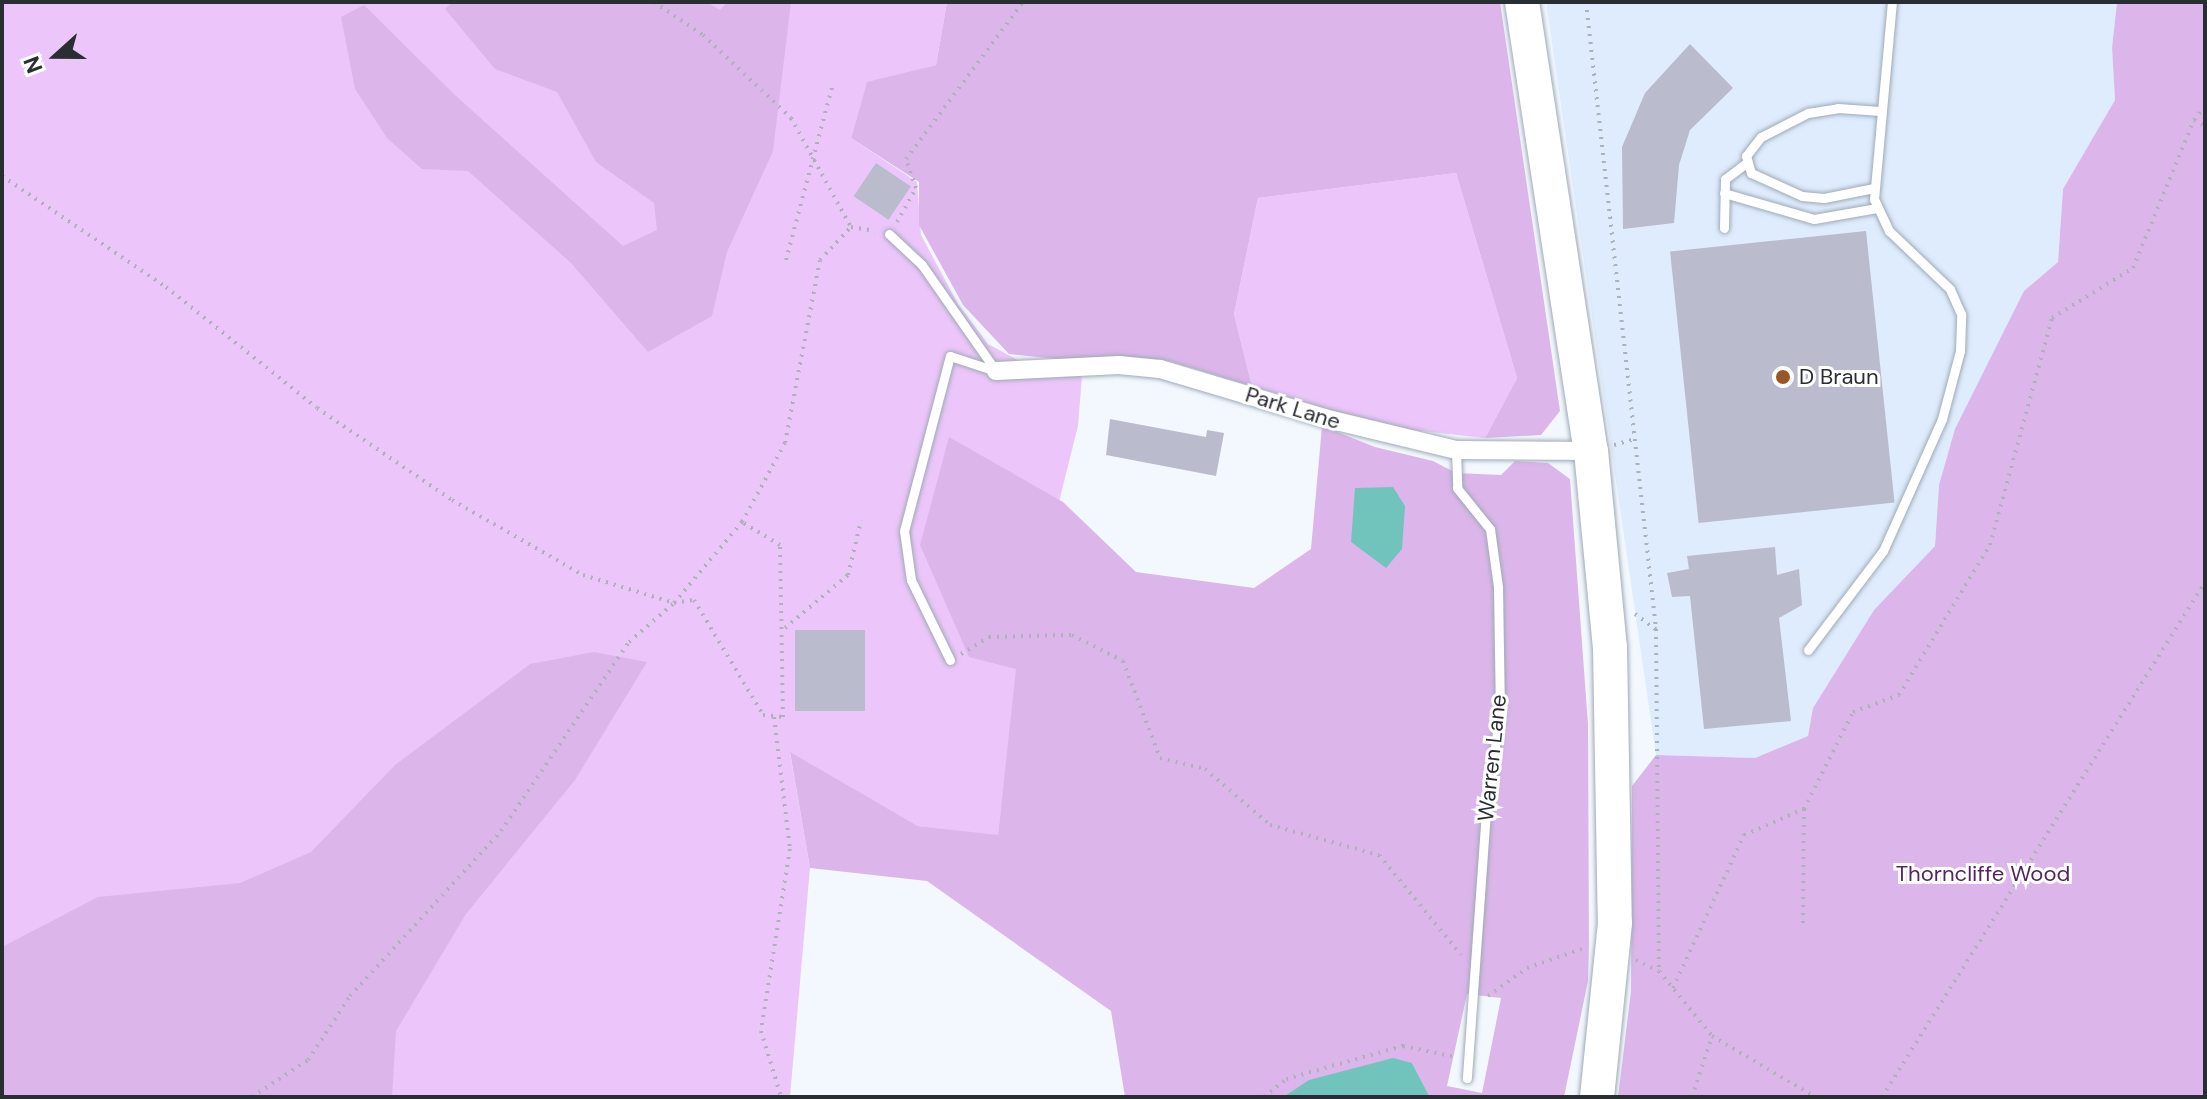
<!DOCTYPE html>
<html>
<head>
<meta charset="utf-8">
<style>
	body { margin:0 }
	#map { position:relative; width:2207px; height:1099px; overflow:hidden; background:#f3f8fe; font-family:"DM Sans",sans-serif }
	div>[style] { position:absolute }
	.built>* { inset:0; background:#deecfd }
	.green>* { inset:0; background:#ecc6fa }
	.forest>* { inset:0; background:#dcb6ea }
	.water>* { inset:0; background:#71c4bc }
	.building>* { inset:0; background:#babbcc; transform-origin:0 0 }
	.path>* { height:4px; margin-top:-2px; transform-origin:0; background:repeating-linear-gradient(90deg,#adb2b7 0 2px,transparent 0 8px) }
	.roads { filter:drop-shadow(0 0 2px #9eaab7) drop-shadow(0 0 2px #9eaab7) }
	.lane>* { height:9px; margin:-4.5px; padding:0 4.5px; transform-origin:4.5px; border-radius:4.5px; background:#fff }
	.street>* { height:18px; margin:-9px; padding:0 9px; transform-origin:9px; border-radius:9px; background:#fff }
	.highway>* { height:34px; margin:-17px; padding:0 17px; transform-origin:17px; border-radius:17px; background:#fff }
	.dots>* { width:22px; height:22px; translate:-50% -50%; box-sizing:border-box; border:4px solid #fff; border-radius:50% }
	span { translate:-50% -50%; white-space:nowrap; text-align:center; line-height:1.15; -webkit-text-stroke:6px #fff; paint-order:stroke }
	.poi-label { font-size:22px; color:#292e33 }
	.left { translate:0 -50%; text-align:left }
	.street-label { font-size:22px; color:#292e33 }
	.park-label { font-size:22px; color:#532462 }
	.frame { position:absolute; inset:0; border:4px solid #292e33; pointer-events:none }
	.north { position:absolute; left:16px; top:16px; width:80px; height:80px; -webkit-text-stroke:6px #fff; paint-order:stroke; rotate:249deg; font-size:22px; font-weight:700; line-height:32px; text-align:center; color:#292e33 }
	.north::after { content:''; display:block; margin:auto; width:28px; height:36px; background:#292e33; clip-path:polygon(50% 0,100% 100%,50% 72%,0 100%) }
</style>
</head>
<body>
<div id="map">
	<div class="built">
		<i style="clip-path:polygon(1546px 2px,2117px 2px,2112px 48px,2115px 100px,2063px 189px,2058px 262px,2024px 291px,1939px 485px,1935px 546px,1874px 610px,1813px 708px,1808px 736px,1755px 758px,1656px 755px)"></i>
	</div>
	<div class="green">
		<i style="clip-path:polygon(2px 2px,947px 2px,936px 65px,867px 83px,851px 138px,917px 182px,921px 235px,958px 304px,988px 344px,1023px 363px,1083px 363px,1078px 426px,1017px 669px,998px 836px,918px 826px,790px 753px,810px 868px,790px 1097px,2px 1097px)"></i>
		<i style="clip-path:polygon(1456px 173px,1517px 378px,1485px 438px,1386px 427px,1252px 386px,1234px 314px,1258px 198px)"></i>
	</div>
	<div class="forest">
		<i style="clip-path:polygon(452px 2px,707px 2px,720px 10px,727px 2px,791px 2px,773px 151px,727px 252px,712px 316px,648px 352px,571px 263px,468px 171px,422px 169px,387px 138px,355px 89px,341px 17px,364px 5px,456px 96px,623px 246px,657px 230px,654px 203px,596px 162px,557px 92px,495px 69px,445px 9px)"></i>
		<i style="clip-path:polygon(947px 2px,1500px 2px,1560px 411px,1541px 435px,1485px 438px,1517px 378px,1456px 173px,1258px 198px,1234px 314px,1252px 386px,1169px 361px,1118px 357px,1086px 362px,1009px 354px,963px 305px,919px 225px,919px 182px,851px 138px,867px 82px,936px 65px)"></i>
		<i style="clip-path:polygon(2117px 2px,2205px 2px,2205px 1097px,1618px 1097px,1631px 991px,1632px 786px,1656px 755px,1755px 758px,1808px 736px,1813px 708px,1874px 610px,1935px 546px,1939px 485px,1955px 429px,2024px 291px,2058px 262px,2063px 189px,2115px 100px,2112px 48px)"></i>
		<i style="clip-path:polygon(evenodd,1322px 426px,1375px 447px,1433px 461px,1456px 473px,1501px 475px,1515px 461px,1548px 463px,1570px 479px,1588px 724px,1589px 946px,1588px 981px,1564px 1097px,1430px 1097px,1412px 1063px,1310px 1080px,1283px 1097px,1125px 1097px,1111px 1011px,927px 881px,810px 868px,790px 752px,918px 826px,998px 835px,1016px 669px,969px 657px,920px 545px,949px 437px,1063px 502px,1136px 572px,1254px 588px,1311px 549px,1322px 426px,1467px 994px,1501px 998px,1482px 1093px,1447px 1086px,1467px 994px)"></i>
		<i style="clip-path:polygon(594px 652px,647px 662px,575px 780px,466px 914px,396px 1031px,392px 1097px,2px 1097px,2px 947px,98px 897px,240px 883px,311px 852px,395px 765px,530px 664px)"></i>
	</div>
	<div class="water">
		<i style="clip-path:polygon(1393px 487px,1405px 506px,1402px 549px,1386px 568px,1351px 542px,1355px 488px)"></i>
		<i style="clip-path:polygon(1393px 1058px,1412px 1063px,1430px 1097px,1283px 1097px,1309px 1080px)"></i>
	</div>
	<div class="building">
		<i style="clip-path:polygon(1690px 44px,1733px 88px,1690px 130px,1679px 165px,1674px 223px,1623px 229px,1622px 147px,1645px 93px)"></i>
		<i style="left:876px;top:163px;width:42px;height:40px;rotate:34deg"></i>
		<i style="left:1866px;top:231px;width:273px;height:197px;rotate:84deg"></i>
		<i style="clip-path:polygon(1110px 419px,1206px 437px,1207px 430px,1224px 433px,1216px 476px,1106px 455px)"></i>
		<i style="clip-path:polygon(1775px 547px,1777px 575px,1799px 569px,1802px 605px,1779px 618px,1791px 721px,1704px 729px,1690px 596px,1672px 597px,1667px 573px,1689px 569px,1687px 556px)"></i>
		<i style="left:795px;top:630px;width:70px;height:81px"></i>
	</div>
	<div class="path">
		<i style="left:654px;top:2px;width:59px;rotate:34deg"></i>
		<i style="left:703px;top:35px;width:121px;rotate:43.3deg"></i>
		<i style="left:791px;top:118px;width:124px;rotate:61.2deg"></i>
		<i style="left:1586px;top:2px;width:631px;rotate:83.63deg"></i>
		<i style="left:1656px;top:629px;width:342px;rotate:89.5deg"></i>
		<i style="left:1659px;top:971px;width:84px;rotate:50.8deg"></i>
		<i style="left:1712px;top:1036px;width:120px;rotate:30.6deg"></i>
		<i style="left:2194px;top:120px;width:13px;rotate:29deg"></i>
		<i style="left:2px;top:176px;width:198px;rotate:34.1deg"></i>
		<i style="left:166px;top:287px;width:193px;rotate:38.7deg"></i>
		<i style="left:317px;top:408px;width:163px;rotate:34.3deg"></i>
		<i style="left:452px;top:500px;width:151px;rotate:29.8deg"></i>
		<i style="left:583px;top:575px;width:95px;rotate:17.1deg"></i>
		<i style="left:674px;top:603px;width:20px;rotate:-9deg"></i>
		<i style="left:694px;top:600px;width:134px;rotate:59deg"></i>
		<i style="left:763px;top:715px;width:20px;rotate:6deg"></i>
		<i style="left:783px;top:717px;width:172px;rotate:-91deg"></i>
		<i style="left:780px;top:545px;width:44px;rotate:-148.8deg"></i>
		<i style="left:897px;top:222px;width:39px;rotate:-61deg"></i>
		<i style="left:916px;top:188px;width:31px;rotate:-109deg"></i>
		<i style="left:906px;top:159px;width:196px;rotate:-53.3deg"></i>
		<i style="left:786px;top:260px;width:183px;rotate:-75.1deg"></i>
		<i style="left:1614px;top:445px;width:22px;rotate:-16deg"></i>
		<i style="left:1635px;top:614px;width:26px;rotate:36deg"></i>
		<i style="left:785px;top:628px;width:82px;rotate:-40.1deg"></i>
		<i style="left:848px;top:575px;width:56px;rotate:-76.5deg"></i>
		<i style="left:961px;top:654px;width:33px;rotate:-31deg"></i>
		<i style="left:989px;top:637px;width:83px;rotate:-1.4deg"></i>
		<i style="left:1072px;top:635px;width:57px;rotate:27deg"></i>
		<i style="left:1123px;top:661px;width:104px;rotate:69.1deg"></i>
		<i style="left:1160px;top:758px;width:46px;rotate:13.7deg"></i>
		<i style="left:1205px;top:769px;width:86px;rotate:40.7deg"></i>
		<i style="left:1270px;top:825px;width:113px;rotate:15.4deg"></i>
		<i style="left:1379px;top:855px;width:129px;rotate:50.6deg"></i>
		<i style="left:774px;top:717px;width:133px;rotate:83.1deg"></i>
		<i style="left:790px;top:849px;width:184px;rotate:99.1deg"></i>
		<i style="left:761px;top:1031px;width:69px;rotate:73.1deg"></i>
		<i style="left:1803px;top:923px;width:114px;rotate:-89.5deg"></i>
		<i style="left:1636px;top:960px;width:25px;rotate:26deg"></i>
		<i style="left:1673px;top:988px;width:169px;rotate:-65.1deg"></i>
		<i style="left:1744px;top:835px;width:65px;rotate:-23.4deg"></i>
		<i style="left:1804px;top:809px;width:109px;rotate:-63.2deg"></i>
		<i style="left:1853px;top:712px;width:49px;rotate:-20.3deg"></i>
		<i style="left:1899px;top:695px;width:175px;rotate:-58.8deg"></i>
		<i style="left:1990px;top:545px;width:235px;rotate:-74.7deg"></i>
		<i style="left:2052px;top:318px;width:95px;rotate:-31.7deg"></i>
		<i style="left:2133px;top:268px;width:160px;rotate:-67.6deg"></i>
		<i style="left:2194px;top:120px;width:18px;rotate:-52deg"></i>
		<i style="left:1488px;top:996px;width:48px;rotate:-35.7deg"></i>
		<i style="left:1527px;top:968px;width:64px;rotate:-19.3deg"></i>
		<i style="left:252px;top:1097px;width:67px;rotate:-33.5deg"></i>
		<i style="left:308px;top:1060px;width:77px;rotate:-56.7deg"></i>
		<i style="left:350px;top:996px;width:224px;rotate:-47.5deg"></i>
		<i style="left:501px;top:831px;width:228px;rotate:-55.9deg"></i>
		<i style="left:629px;top:642px;width:60px;rotate:-40.9deg"></i>
		<i style="left:674px;top:603px;width:106px;rotate:-50deg"></i>
		<i style="left:742px;top:522px;width:90px;rotate:-61.4deg"></i>
		<i style="left:785px;top:443px;width:186px;rotate:-79.2deg"></i>
		<i style="left:820px;top:260px;width:45px;rotate:-46.8deg"></i>
		<i style="left:851px;top:227px;width:24px;rotate:9deg"></i>
		<i style="left:1264px;top:1097px;width:28px;rotate:-39deg"></i>
		<i style="left:1286px;top:1079px;width:122px;rotate:-15.8deg"></i>
		<i style="left:1403px;top:1046px;width:54px;rotate:11.7deg"></i>
		<i style="left:1692px;top:1097px;width:64px;rotate:-71.8deg"></i>
		<i style="left:1882px;top:1097px;width:608px;rotate:-57.9deg"></i>
	</div>
	<div class="roads">
		<div class="lane">
			<i style="left:1874px;top:188px;width:51px;rotate:168.7deg"></i>
			<i style="left:1824px;top:198px;width:22px;rotate:-175deg"></i>
			<i style="left:1802px;top:196px;width:56px;rotate:-155.7deg"></i>
			<i style="left:1751px;top:173px;width:18px;rotate:-106deg"></i>
			<i style="left:1746px;top:156px;width:24px;rotate:-52deg"></i>
			<i style="left:1761px;top:137px;width:53px;rotate:-27.1deg"></i>
			<i style="left:1808px;top:113px;width:30px;rotate:-9deg"></i>
			<i style="left:1838px;top:108px;width:42px;rotate:4.1deg"></i>
			<i style="left:1724px;top:193px;width:94px;rotate:16.1deg"></i>
			<i style="left:1814px;top:219px;width:64px;rotate:-9.9deg"></i>
			<i style="left:1724px;top:228px;width:49px;rotate:-88.8deg"></i>
			<i style="left:1725px;top:179px;width:26px;rotate:-37deg"></i>
			<i style="left:889px;top:234px;width:45px;rotate:43.2deg"></i>
			<i style="left:922px;top:265px;width:129px;rotate:55.1deg"></i>
			<i style="left:1456px;top:450px;width:38px;rotate:88deg"></i>
			<i style="left:1457px;top:488px;width:53px;rotate:51.2deg"></i>
			<i style="left:1490px;top:529px;width:59px;rotate:82.1deg"></i>
			<i style="left:1498px;top:587px;width:122px;rotate:89.1deg"></i>
			<i style="left:1500px;top:709px;width:117px;rotate:97.4deg"></i>
			<i style="left:1485px;top:825px;width:254px;rotate:94.1deg"></i>
			<i style="left:1808px;top:650px;width:124px;rotate:-52.9deg"></i>
			<i style="left:1883px;top:551px;width:145px;rotate:-65.9deg"></i>
			<i style="left:1942px;top:419px;width:70px;rotate:-75.2deg"></i>
			<i style="left:1960px;top:351px;width:37px;rotate:-88deg"></i>
			<i style="left:1961px;top:314px;width:27px;rotate:-114deg"></i>
			<i style="left:1950px;top:289px;width:84px;rotate:-136.4deg"></i>
			<i style="left:1889px;top:231px;width:35px;rotate:-115deg"></i>
			<i style="left:1874px;top:199px;width:198px;rotate:-84.8deg"></i>
			<i style="left:950px;top:660px;width:89px;rotate:-116deg"></i>
			<i style="left:911px;top:580px;width:49px;rotate:-98.1deg"></i>
			<i style="left:904px;top:531px;width:181px;rotate:-75.3deg"></i>
			<i style="left:950px;top:356px;width:48px;rotate:18.1deg"></i>
		</div>
		<div class="street">
			<i style="left:996px;top:371px;width:123px;rotate:-2.8deg"></i>
			<i style="left:1119px;top:365px;width:41px;rotate:5.6deg"></i>
			<i style="left:1160px;top:369px;width:171px;rotate:16.6deg"></i>
			<i style="left:1324px;top:418px;width:136px;rotate:13.6deg"></i>
			<i style="left:1456px;top:450px;width:135px;rotate:0.4deg"></i>
		</div>
		<div class="highway">
			<i style="left:1522px;top:2px;width:454px;rotate:81.3deg"></i>
			<i style="left:1591px;top:451px;width:197px;rotate:84.5deg"></i>
			<i style="left:1610px;top:647px;width:276px;rotate:89deg"></i>
			<i style="left:1615px;top:923px;width:175px;rotate:95.9deg"></i>
		</div>
	</div>
	<div class="dots">
		<i style="left:1783px;top:377px;background:#9a5726"></i>
	</div>
	<div class="poi-label">
		<span class="left" style="left:1799px;top:377px">D Braun</span>
	</div>
	<div class="street-label">
		<span style="left:1293px;top:408px;rotate:17deg">Park Lane</span>
		<span style="left:1492px;top:758px;rotate:-84deg">Warren Lane</span>
	</div>
	<div class="park-label">
		<span style="left:1983px;top:874px">Thorncliffe Wood</span>
	</div>
	<div class="frame"></div>
	<div class="north">N</div>
</div>
</body>
</html>
